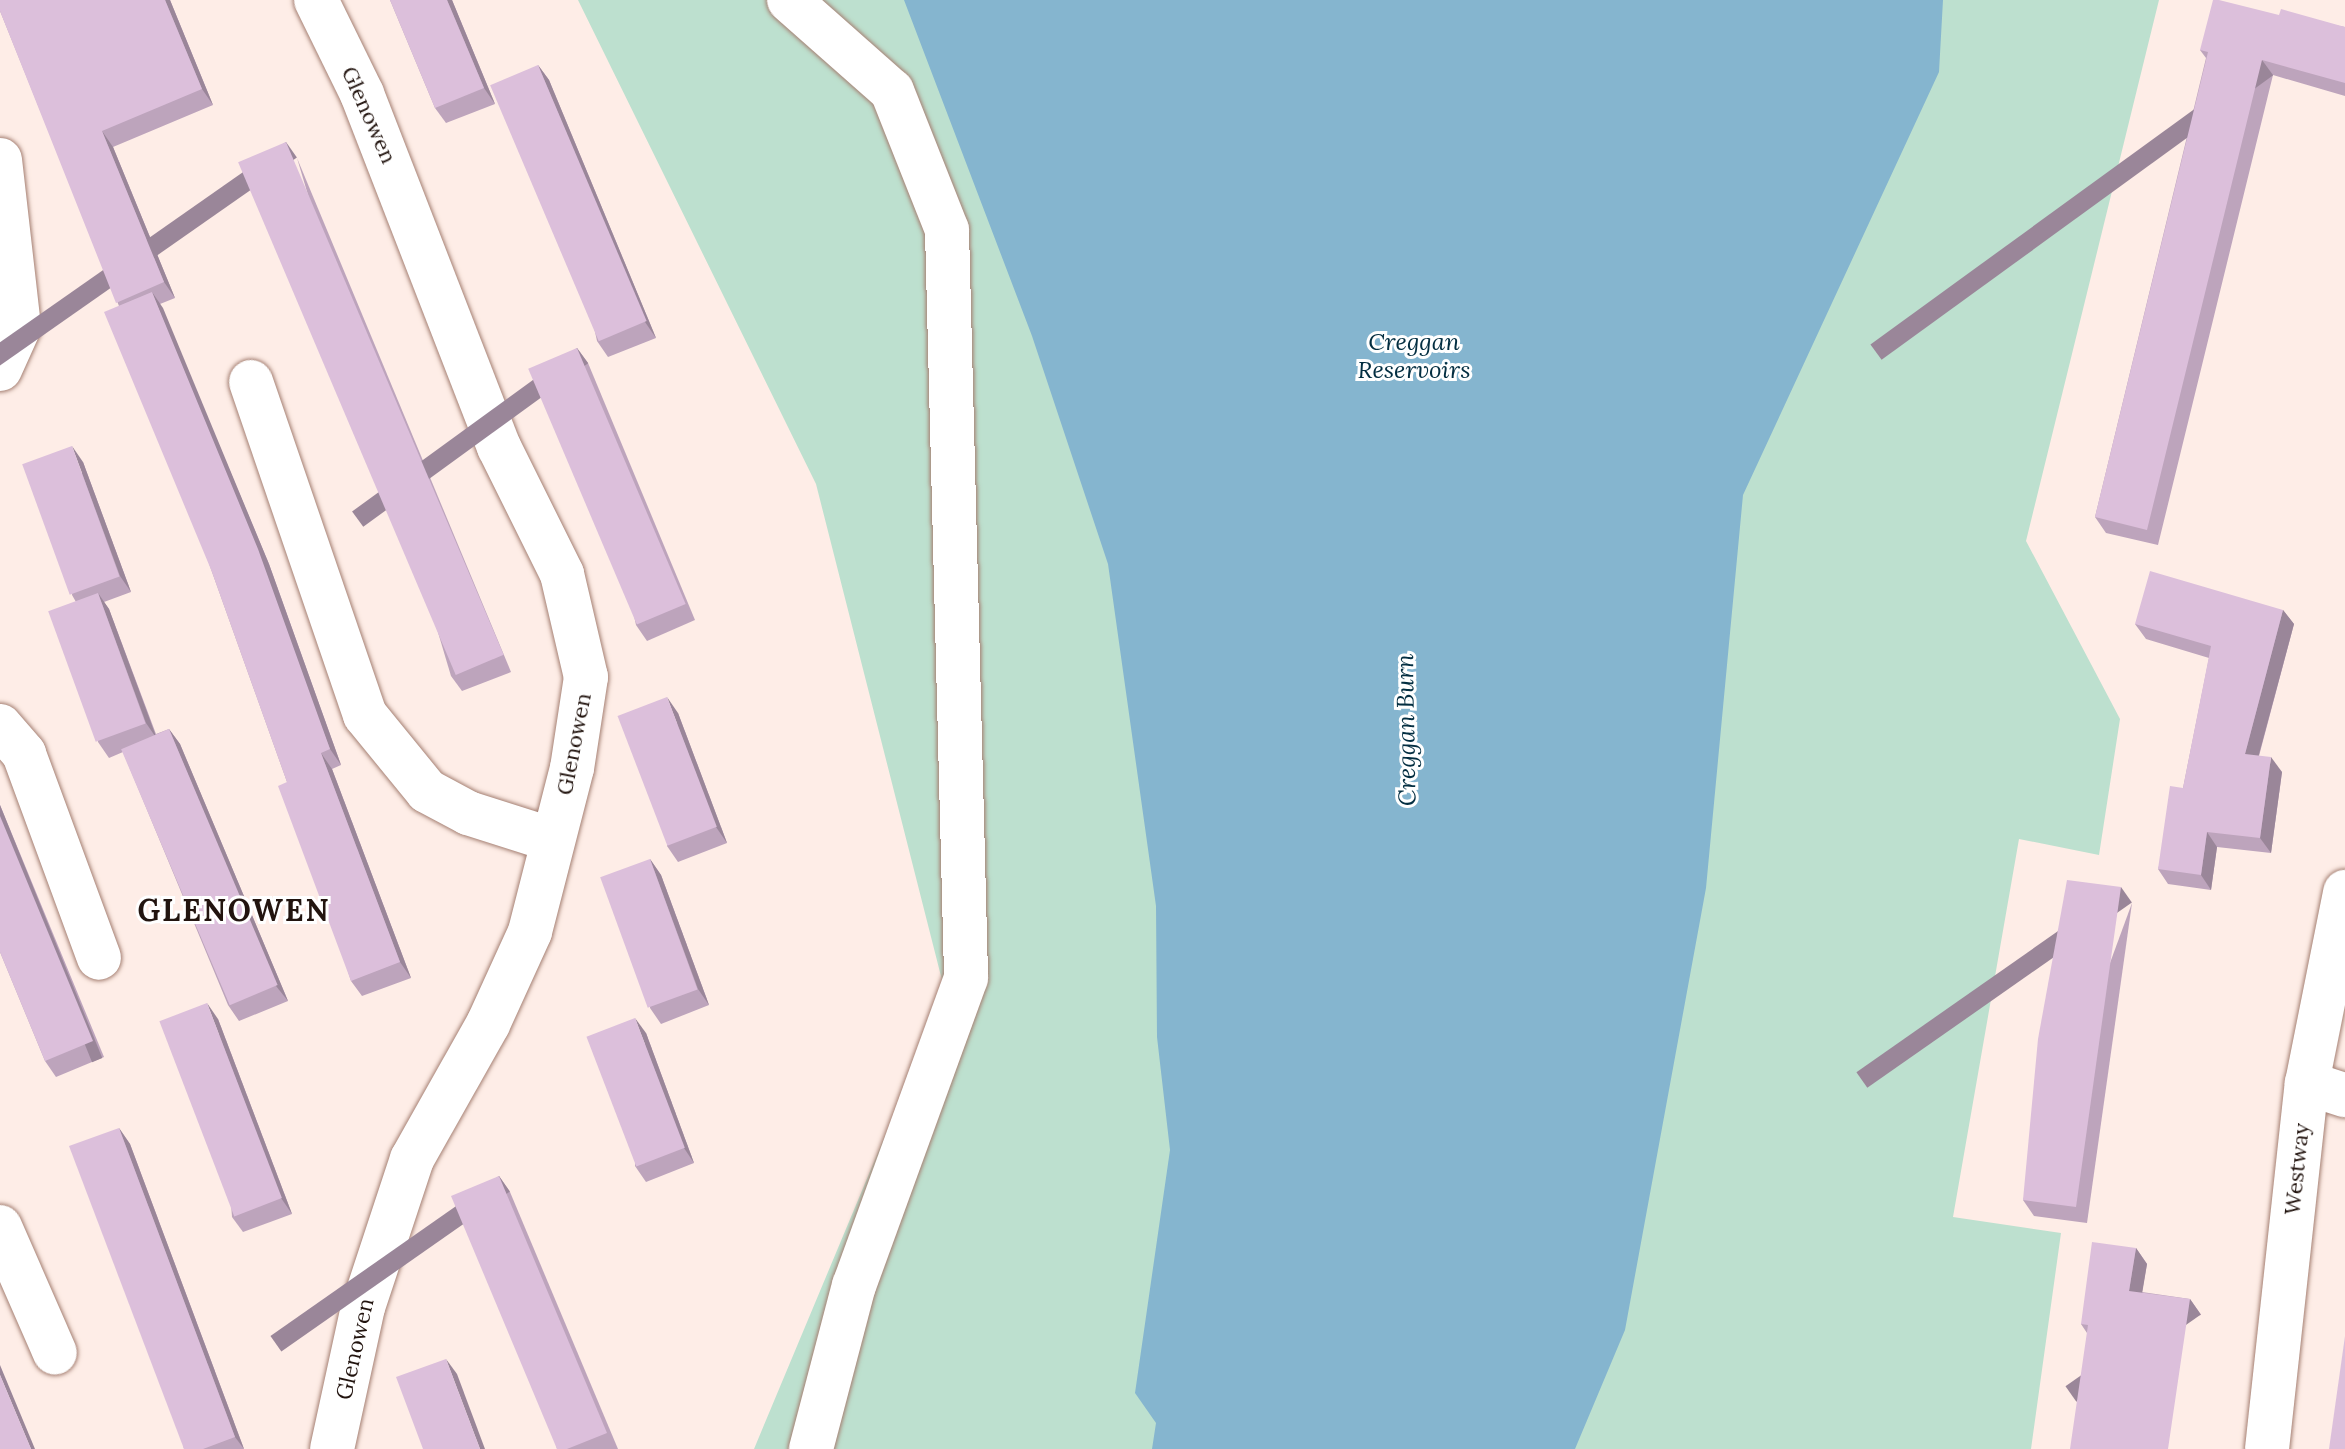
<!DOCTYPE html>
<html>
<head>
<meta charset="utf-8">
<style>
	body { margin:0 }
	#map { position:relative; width:2345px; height:1449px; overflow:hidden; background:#feede7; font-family:Lora,serif }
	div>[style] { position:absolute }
	.green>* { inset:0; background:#bde0cf }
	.water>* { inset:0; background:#85b5cf }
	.roads { filter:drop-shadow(0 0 2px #a58073) drop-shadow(0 0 2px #a58073) }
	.minor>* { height:44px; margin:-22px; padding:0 22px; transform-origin:22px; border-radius:22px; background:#fff }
	.wall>* { inset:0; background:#bda4bc }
	.shaded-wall>* { inset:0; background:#9a8699; transform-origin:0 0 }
	.building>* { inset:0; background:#dcbfdb; transform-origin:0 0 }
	span { translate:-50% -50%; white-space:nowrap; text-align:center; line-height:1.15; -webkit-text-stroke:6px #fff; paint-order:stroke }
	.street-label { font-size:22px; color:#22140f }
	.water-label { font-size:24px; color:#032e41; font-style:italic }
	.district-label { font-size:30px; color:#22140f; font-weight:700; letter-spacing:2px }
</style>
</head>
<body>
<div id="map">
	<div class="green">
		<i style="clip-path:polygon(578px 0,2159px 0,2026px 541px,2120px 719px,2099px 855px,2019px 839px,1953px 1217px,2061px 1233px,2031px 1449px,754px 1449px,945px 992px,816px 484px)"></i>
	</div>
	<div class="water">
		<i style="clip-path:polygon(904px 0,1943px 0,1939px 72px,1743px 495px,1706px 888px,1625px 1330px,1575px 1449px,1152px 1449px,1156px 1423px,1135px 1393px,1170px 1150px,1157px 1037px,1156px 906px,1108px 564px,1032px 336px)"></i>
	</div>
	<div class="roads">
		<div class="minor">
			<i style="left:316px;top:0;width:105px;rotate:63.9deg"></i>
			<i style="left:362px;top:94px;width:379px;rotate:68.8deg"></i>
			<i style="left:499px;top:447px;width:142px;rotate:63.6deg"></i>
			<i style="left:562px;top:574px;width:106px;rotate:76.9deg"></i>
			<i style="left:586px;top:677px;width:92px;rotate:98.7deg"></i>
			<i style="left:572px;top:768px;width:169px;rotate:104.4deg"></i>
			<i style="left:530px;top:932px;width:101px;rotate:114.5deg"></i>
			<i style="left:488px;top:1024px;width:155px;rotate:119.4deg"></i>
			<i style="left:412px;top:1159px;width:156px;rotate:108.3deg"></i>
			<i style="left:363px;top:1307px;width:145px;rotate:102.3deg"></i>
			<i style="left:789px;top:0;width:137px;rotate:41.5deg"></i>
			<i style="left:892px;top:91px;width:149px;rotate:68.4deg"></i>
			<i style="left:947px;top:230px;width:748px;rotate:88.54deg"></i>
			<i style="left:966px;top:978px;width:327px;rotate:110deg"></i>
			<i style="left:854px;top:1285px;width:170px;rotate:104.7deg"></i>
			<i style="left:0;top:160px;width:168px;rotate:83.5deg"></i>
			<i style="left:19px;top:327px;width:46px;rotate:114.3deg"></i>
			<i style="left:251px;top:382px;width:352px;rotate:71.1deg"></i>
			<i style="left:365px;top:715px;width:98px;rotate:50.8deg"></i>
			<i style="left:427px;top:791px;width:47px;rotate:28.2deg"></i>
			<i style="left:468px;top:813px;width:89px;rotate:17.6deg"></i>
			<i style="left:0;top:726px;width:37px;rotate:49deg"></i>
			<i style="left:24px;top:754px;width:217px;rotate:69.8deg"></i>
			<i style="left:2307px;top:1083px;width:40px;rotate:18deg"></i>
			<i style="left:0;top:1227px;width:137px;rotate:66.4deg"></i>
			<i style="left:2267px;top:1449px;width:368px;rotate:-83.8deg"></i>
			<i style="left:2307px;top:1083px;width:195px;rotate:-78.7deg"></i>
		</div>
	</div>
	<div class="wall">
		<i style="clip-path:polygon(170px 0,213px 105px,113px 147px,175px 298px,160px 304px,269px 564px,341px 765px,332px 769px,411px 978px,362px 996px,351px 981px,287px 782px,212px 572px,119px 306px,0 11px)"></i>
		<i style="clip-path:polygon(390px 0,452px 0,495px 104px,446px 123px,435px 108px)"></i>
		<i style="clip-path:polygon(2279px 15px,2345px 27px,2345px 96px,2273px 75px,2158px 545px,2106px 533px,2095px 517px,2206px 58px,2200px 50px)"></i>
		<i style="clip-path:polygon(538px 65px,549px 80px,656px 338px,608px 357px,597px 341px)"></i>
		<i style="clip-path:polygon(297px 158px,511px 672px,462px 691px,451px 676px)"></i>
		<i style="clip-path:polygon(577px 348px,588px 363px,695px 620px,647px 641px,636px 625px)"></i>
		<i style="clip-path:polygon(83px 462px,131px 592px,104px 602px,109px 609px,156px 734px,169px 729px,180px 744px,288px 1001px,239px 1021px,228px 1005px,123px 752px,109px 758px,98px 742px,76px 602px,72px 595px)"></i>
		<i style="clip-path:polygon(2283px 610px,2294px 624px,2259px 756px,2282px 772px,2271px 853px,2217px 847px,2211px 890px,2168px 884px,2158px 869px,2183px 788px,2209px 658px,2146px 639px,2135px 624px)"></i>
		<i style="clip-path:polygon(678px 713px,727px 843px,678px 862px,667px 846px)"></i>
		<i style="clip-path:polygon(0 805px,104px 1057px,56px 1077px,45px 1061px,0 952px)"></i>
		<i style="clip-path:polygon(650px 859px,661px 875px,709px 1005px,661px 1024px,650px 1008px)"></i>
		<i style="clip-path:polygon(2132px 903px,2087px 1223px,2034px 1216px,2023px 1200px)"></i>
		<i style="clip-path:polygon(218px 1019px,292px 1214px,243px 1232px,232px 1217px)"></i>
		<i style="clip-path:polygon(646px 1033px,694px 1163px,646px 1182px,635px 1166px)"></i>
		<i style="clip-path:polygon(119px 1128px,130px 1144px,244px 1449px,184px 1449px)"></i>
		<i style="clip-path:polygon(499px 1176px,510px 1192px,618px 1449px,557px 1449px)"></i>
		<i style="clip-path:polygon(2136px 1248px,2147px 1264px,2142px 1292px,2190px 1299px,2201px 1315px,2087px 1333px,2081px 1324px)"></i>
	</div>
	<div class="shaded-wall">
		<i style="clip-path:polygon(165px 0,170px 0,213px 105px,202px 89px)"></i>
		<i style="clip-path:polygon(447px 0,452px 0,495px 104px,484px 88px)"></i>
		<i style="left:2262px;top:60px;width:19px;height:484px;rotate:54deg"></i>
		<i style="clip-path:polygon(538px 65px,549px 80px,656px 338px,645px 322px)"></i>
		<i style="clip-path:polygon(102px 131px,113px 147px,175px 298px,164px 282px)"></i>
		<i style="left:286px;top:142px;width:19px;height:557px;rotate:55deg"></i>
		<i style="clip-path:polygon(152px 292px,163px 308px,269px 564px,341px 765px,330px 749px)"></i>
		<i style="left:577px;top:348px;width:19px;height:278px;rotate:54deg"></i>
		<i style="clip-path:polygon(72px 446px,83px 462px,131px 592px,120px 576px)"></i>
		<i style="clip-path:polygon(98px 593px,109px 609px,157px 739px,146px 723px)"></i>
		<i style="clip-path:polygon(2283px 610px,2294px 624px,2255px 769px,2245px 754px)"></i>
		<i style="clip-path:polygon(667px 697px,678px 713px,727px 843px,716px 827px)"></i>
		<i style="clip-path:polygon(169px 729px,180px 744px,288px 1001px,276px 986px)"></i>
		<i style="clip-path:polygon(321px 753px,332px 769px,411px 978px,400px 962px)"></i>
		<i style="clip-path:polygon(2271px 757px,2282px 772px,2271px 853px,2260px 838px)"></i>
		<i style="left:0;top:805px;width:273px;height:11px;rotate:68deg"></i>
		<i style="clip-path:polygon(2207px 832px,2217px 847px,2211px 890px,2201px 875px)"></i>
		<i style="clip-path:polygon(650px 859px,661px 875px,709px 1005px,698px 989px)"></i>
		<i style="left:2121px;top:887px;width:19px;height:323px;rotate:55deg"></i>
		<i style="clip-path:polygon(207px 1003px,218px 1019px,292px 1214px,281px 1198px)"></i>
		<i style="clip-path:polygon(635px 1018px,646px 1033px,694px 1163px,684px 1148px)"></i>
		<i style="clip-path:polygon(119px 1128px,130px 1144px,244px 1449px,235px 1437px)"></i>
		<i style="left:499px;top:1176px;width:19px;height:279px;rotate:55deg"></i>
		<i style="clip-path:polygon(2136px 1248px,2147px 1264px,2140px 1306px,2129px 1291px)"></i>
		<i style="left:2190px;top:1299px;width:19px;height:152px;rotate:55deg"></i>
		<i style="clip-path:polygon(446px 1359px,457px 1374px,485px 1449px,480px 1449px)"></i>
		<i style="clip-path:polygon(0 1365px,35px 1449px,31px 1449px,0 1375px)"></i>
	</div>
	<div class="building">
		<i style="clip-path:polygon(0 0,165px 0,202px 89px,102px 131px,164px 282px,116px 303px,0 11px)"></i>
		<i style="clip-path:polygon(390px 0,447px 0,484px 88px,435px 108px)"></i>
		<i style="clip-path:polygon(2213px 0,2219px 0,2279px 15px,2281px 9px,2345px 27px,2345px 83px,2262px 60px,2147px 530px,2095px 517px,2208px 52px,2200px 50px)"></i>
		<i style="left:538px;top:65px;width:278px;height:52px;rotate:67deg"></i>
		<i style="left:286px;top:142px;width:557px;height:52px;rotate:67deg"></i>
		<i style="clip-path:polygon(152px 292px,258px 549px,330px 749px,321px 753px,400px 962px,351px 981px,278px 786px,287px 782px,212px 572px,104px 312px)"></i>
		<i style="left:577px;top:348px;width:278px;height:53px;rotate:67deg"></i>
		<i style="left:72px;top:446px;width:139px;height:53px;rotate:70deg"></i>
		<i style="clip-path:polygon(2150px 571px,2283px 610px,2245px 754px,2271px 757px,2260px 838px,2207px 832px,2201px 875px,2158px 869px,2170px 786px,2183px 788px,2211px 646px,2135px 624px)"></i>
		<i style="left:98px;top:593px;width:139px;height:53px;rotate:70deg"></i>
		<i style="left:667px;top:697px;width:139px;height:53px;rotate:69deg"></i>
		<i style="left:169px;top:729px;width:278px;height:52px;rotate:67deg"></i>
		<i style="clip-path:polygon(0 816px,93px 1041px,45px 1061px,0 952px)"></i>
		<i style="left:650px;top:859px;width:139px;height:53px;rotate:70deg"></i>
		<i style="clip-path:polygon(2067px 880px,2121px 887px,2076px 1207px,2023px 1200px,2038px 1039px)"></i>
		<i style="left:207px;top:1003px;width:209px;height:51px;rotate:69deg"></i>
		<i style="left:635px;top:1018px;width:139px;height:52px;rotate:69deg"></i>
		<i style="clip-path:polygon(119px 1128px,235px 1437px,203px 1449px,184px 1449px,69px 1146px)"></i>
		<i style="clip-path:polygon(499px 1176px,607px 1433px,567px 1449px,557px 1449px,451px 1196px)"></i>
		<i style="clip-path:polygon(2092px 1242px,2136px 1248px,2129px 1291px,2190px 1299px,2168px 1449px,2070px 1449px,2088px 1325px,2081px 1324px)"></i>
		<i style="clip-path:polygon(2345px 1336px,2345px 1449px,2329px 1449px)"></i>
		<i style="clip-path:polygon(446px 1359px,480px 1449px,423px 1449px,396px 1377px)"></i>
		<i style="clip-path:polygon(0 1375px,31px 1449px,0 1449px)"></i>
	</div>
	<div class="street-label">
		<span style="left:369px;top:115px;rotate:66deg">Glenowen</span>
		<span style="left:574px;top:744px;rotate:-79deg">Glenowen</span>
		<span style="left:2297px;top:1169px;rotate:-84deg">Westway</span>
		<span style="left:355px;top:1349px;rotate:-77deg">Glenowen</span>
	</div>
	<div class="water-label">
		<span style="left:1414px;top:356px">Creggan<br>Reservoirs</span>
		<span style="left:1406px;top:730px;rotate:-91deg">Creggan Burn</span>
	</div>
	<div class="district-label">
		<span style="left:234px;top:910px">GLENOWEN</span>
	</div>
</div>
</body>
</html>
